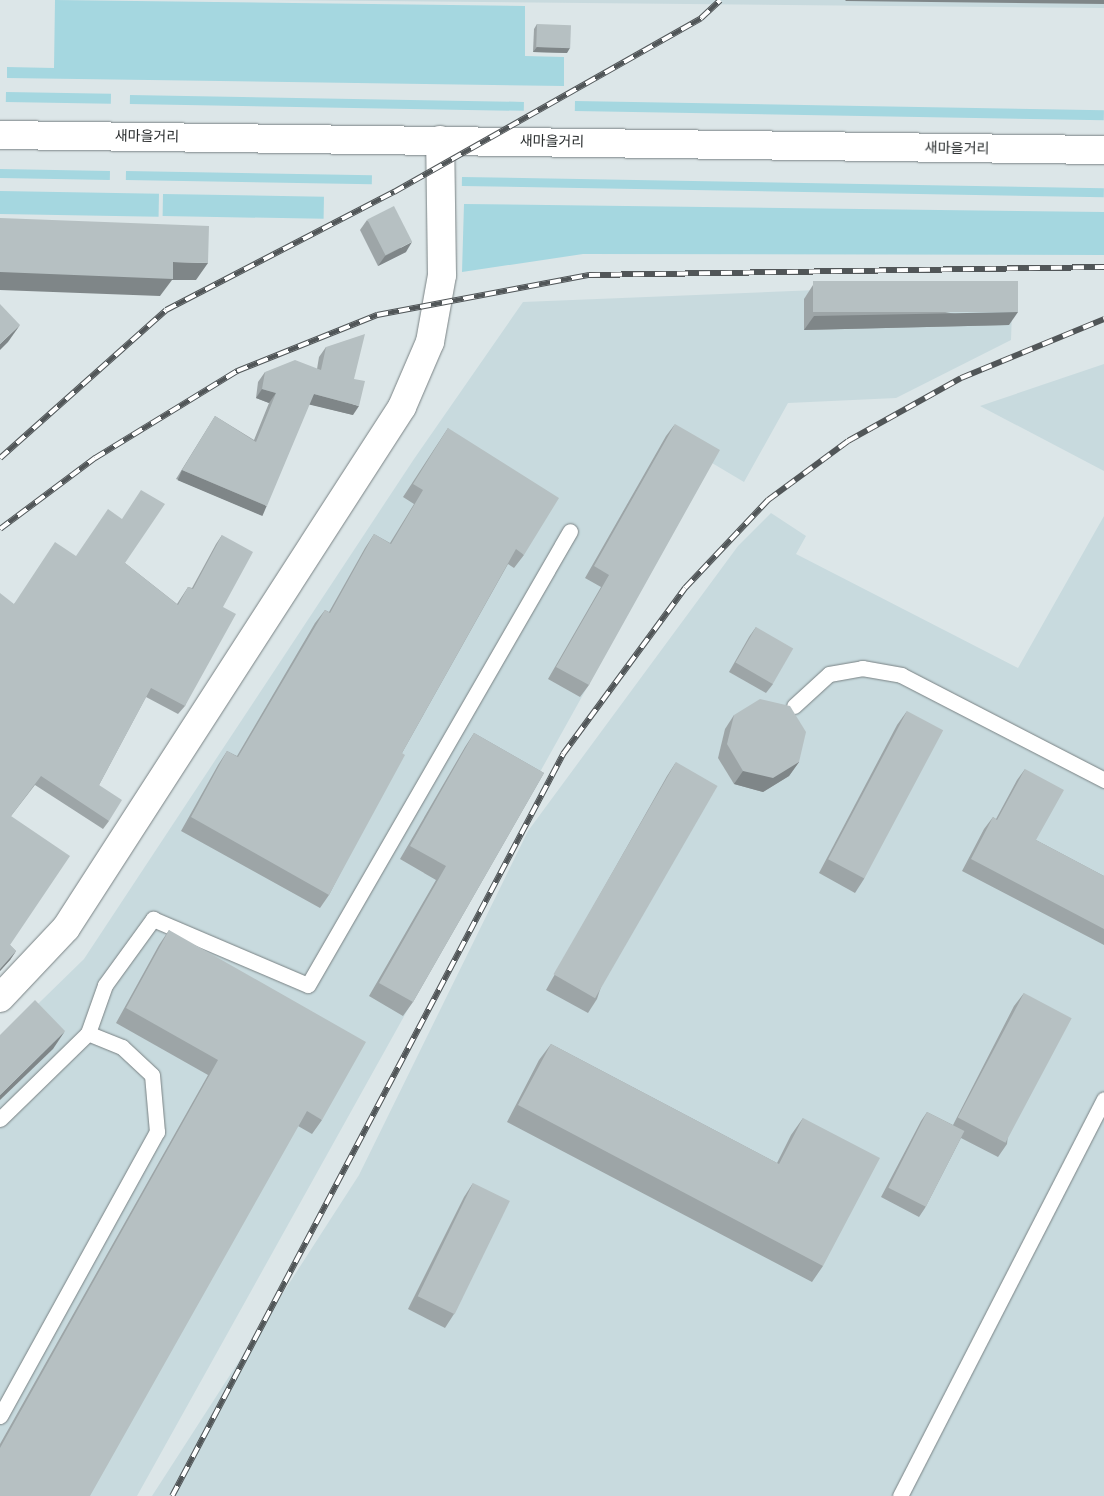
<!DOCTYPE html>
<html>
<head>
<meta charset="utf-8">
<style>
	body { margin:0 }
	#map { position:relative; width:1104px; height:1496px; overflow:hidden; background:#dce6e8; font-family:"Roboto Condensed","Noto Sans KR",sans-serif }
	div>[style] { position:absolute }
	.built>* { inset:0; background:#c8dade }
	.green>* { inset:0; background:#a5d7e0; transform-origin:0 0 }
	.roads { filter:drop-shadow(0 0 1px #798284) drop-shadow(0 0 1px #798284) }
	.service>* { height:15px; margin:-7.5px; padding:0 7.5px; transform-origin:7.5px; border-radius:7.5px; background:#fff }
	.minor>* { height:28px; margin:-14px; padding:0 14px; transform-origin:14px; border-radius:14px; background:#fff }
	.secondary>* { height:28px; margin:-14px; padding:0 14px; transform-origin:14px; border-radius:14px; background:#fff }
	.rail>* { height:5.5px; margin-top:-2.75px; transform-origin:0; background:repeating-linear-gradient(90deg,#fff 0 11px,#515658 0 22px); box-sizing:border-box; border-block:1px solid #515658 }
	.wall>* { inset:0; background:#9da5a7 }
	.shaded-wall>* { inset:0; background:#7f8688; transform-origin:0 0 }
	.building>* { inset:0; background:#b6c0c2; transform-origin:0 0 }
	span { translate:-50% -50%; white-space:nowrap; text-align:center; line-height:1.15; -webkit-text-stroke:4px #fff; paint-order:stroke }
	.street-label { font-size:14px; color:#272b2c }
</style>
</head>
<body>
<div id="map">
	<div class="built">
		<i style="clip-path:polygon(271px 0,1104px 0,1104px 8px)"></i>
		<i style="clip-path:polygon(1013px 282px,1011px 340px,896px 398px,788px 403px,744px 482px,712px 463px,137px 1496px,0 1496px,0 1041px,84px 959px,414px 459px,523px 302px)"></i>
		<i style="clip-path:polygon(1104px 364px,1104px 471px,980px 406px)"></i>
		<i style="clip-path:polygon(771px 513px,806px 536px,796px 554px,1018px 668px,1104px 516px,1104px 1496px,152px 1496px,359px 1175px,528px 831px,738px 546px)"></i>
	</div>
	<div class="green">
		<i style="clip-path:polygon(55px 0,525px 6px,525px 56px,564px 57px,564px 86px,7px 78px,7px 67px,54px 68px)"></i>
		<i style="left:6px;top:92px;width:105px;height:10px;rotate:1deg"></i>
		<i style="left:130px;top:95px;width:394px;height:9px;rotate:1deg"></i>
		<i style="left:575px;top:101px;width:529px;height:10px;rotate:1deg"></i>
		<i style="left:0;top:169px;width:110px;height:9px;rotate:1deg"></i>
		<i style="left:126px;top:171px;width:246px;height:9px;rotate:1deg"></i>
		<i style="left:462px;top:177px;width:642px;height:9px;rotate:1deg"></i>
		<i style="left:0;top:191px;width:159px;height:23px;rotate:1deg"></i>
		<i style="left:163px;top:194px;width:161px;height:22px;rotate:1deg"></i>
		<i style="clip-path:polygon(464px 204px,1104px 212px,1104px 255px,583px 254px,462px 272px)"></i>
	</div>
	<div class="roads">
		<div class="service">
			<i style="left:794px;top:706px;width:47px;rotate:-42.4deg"></i>
			<i style="left:829px;top:674px;width:34px;rotate:-10deg"></i>
			<i style="left:862px;top:668px;width:40px;rotate:10deg"></i>
			<i style="left:901px;top:675px;width:229px;rotate:27.3deg"></i>
			<i style="left:0;top:1119px;width:123px;rotate:-44.3deg"></i>
			<i style="left:0;top:1416px;width:325px;rotate:-61.1deg"></i>
			<i style="left:157px;top:1132px;width:57px;rotate:-95deg"></i>
			<i style="left:152px;top:1075px;width:41px;rotate:-137deg"></i>
			<i style="left:122px;top:1047px;width:37px;rotate:-158deg"></i>
			<i style="left:88px;top:1033px;width:51px;rotate:-70.5deg"></i>
			<i style="left:105px;top:985px;width:82px;rotate:-54deg"></i>
			<i style="left:153px;top:919px;width:168px;rotate:23.1deg"></i>
			<i style="left:308px;top:985px;width:524px;rotate:-60.01deg"></i>
			<i style="left:900px;top:1496px;width:446px;rotate:-62.8deg"></i>
		</div>
		<div class="minor">
			<i style="left:0;top:998px;width:96px;rotate:-46.7deg"></i>
			<i style="left:66px;top:928px;width:620px;rotate:-57.18deg"></i>
			<i style="left:402px;top:407px;width:71px;rotate:-66.7deg"></i>
			<i style="left:430px;top:342px;width:68px;rotate:-79.8deg"></i>
			<i style="left:442px;top:275px;width:135px;rotate:-90.8deg"></i>
		</div>
		<div class="secondary">
			<i style="left:0;top:135px;width:1104px;rotate:0.78deg"></i>
		</div>
	</div>
	<div class="rail">
		<i style="left:0;top:458px;width:222px;rotate:-41.7deg"></i>
		<i style="left:166px;top:310px;width:257px;rotate:-27.4deg"></i>
		<i style="left:394px;top:192px;width:353px;rotate:-29.5deg"></i>
		<i style="left:701px;top:18px;width:26px;rotate:-43deg"></i>
		<i style="left:0;top:529px;width:119px;rotate:-36.8deg"></i>
		<i style="left:95px;top:458px;width:167px;rotate:-31.5deg"></i>
		<i style="left:237px;top:371px;width:151px;rotate:-21.8deg"></i>
		<i style="left:377px;top:315px;width:216px;rotate:-10.7deg"></i>
		<i style="left:589px;top:275px;width:515px;rotate:-0.89deg"></i>
		<i style="left:172px;top:1496px;width:839px;rotate:-62.21deg"></i>
		<i style="left:563px;top:754px;width:206px;rotate:-53.7deg"></i>
		<i style="left:685px;top:588px;width:121px;rotate:-46.7deg"></i>
		<i style="left:768px;top:500px;width:99px;rotate:-36.4deg"></i>
		<i style="left:848px;top:441px;width:129px;rotate:-29.1deg"></i>
		<i style="left:961px;top:378px;width:155px;rotate:-22.4deg"></i>
	</div>
	<div class="wall">
		<i style="clip-path:polygon(537px 24px,567px 53px,533px 52px,534px 29px)"></i>
		<i style="clip-path:polygon(367px 220px,406px 252px,378px 266px,360px 230px)"></i>
		<i style="clip-path:polygon(813px 285px,1009px 325px,804px 330px,804px 299px)"></i>
		<i style="clip-path:polygon(326px 347px,354px 379px,353px 415px,309px 404px,261px 515px,176px 479px,215px 416px,254px 440px,269px 403px,256px 398px,258px 382px,265px 372px,317px 369px,319px 357px)"></i>
		<i style="clip-path:polygon(675px 424px,589px 685px,580px 697px,548px 679px,601px 587px,585px 578px,666px 436px)"></i>
		<i style="clip-path:polygon(448px 428px,524px 555px,514px 568px,508px 564px,402px 753px,329px 895px,320px 908px,181px 831px,218px 765px,227px 751px,237px 756px,315px 623px,325px 610px,329px 612px,365px 548px,374px 534px,390px 543px,414px 504px,403px 497px)"></i>
		<i style="clip-path:polygon(222px 535px,223px 607px,185px 706px,178px 714px,146px 697px,99px 785px,109px 821px,103px 829px,35px 785px,11px 816px,10px 945px,16px 951px,10px 960px,0 971px,14px 604px,76px 556px,125px 563px,177px 604px,188px 587px,192px 588px,216px 544px)"></i>
		<i style="clip-path:polygon(756px 627px,773px 684px,766px 693px,729px 672px,749px 637px)"></i>
		<i style="clip-path:polygon(907px 711px,864px 879px,855px 893px,819px 873px,897px 725px)"></i>
		<i style="clip-path:polygon(734px 715px,799px 762px,789px 776px,763px 792px,734px 784px,718px 758px,725px 729px)"></i>
		<i style="clip-path:polygon(474px 733px,544px 773px,413px 1002px,403px 1016px,369px 996px,436px 880px,400px 859px,465px 747px)"></i>
		<i style="clip-path:polygon(676px 762px,597px 999px,588px 1013px,546px 990px,667px 776px)"></i>
		<i style="clip-path:polygon(1025px 769px,1036px 840px,1104px 876px,1104px 945px,962px 871px,984px 829px,993px 817px,996px 819px,1017px 780px)"></i>
		<i style="clip-path:polygon(169px 930px,322px 1120px,312px 1134px,298px 1126px,0 1496px,0 1444px,208px 1075px,116px 1023px,159px 945px)"></i>
		<i style="clip-path:polygon(1024px 993px,1007px 1144px,998px 1157px,961px 1138px,925px 1208px,919px 1217px,881px 1197px,921px 1121px,927px 1112px,953px 1125px,1014px 1006px)"></i>
		<i style="clip-path:polygon(551px 1044px,777px 1163px,791px 1135px,803px 1118px,823px 1266px,812px 1282px,507px 1122px,539px 1060px)"></i>
		<i style="clip-path:polygon(473px 1183px,454px 1314px,445px 1328px,408px 1309px,464px 1197px)"></i>
	</div>
	<div class="shaded-wall">
		<i style="clip-path:polygon(846px 0,1104px 0,1104px 4px,845px 1px)"></i>
		<i style="clip-path:polygon(537px 47px,570px 48px,567px 53px,533px 52px)"></i>
		<i style="clip-path:polygon(412px 242px,406px 252px,378px 266px,385px 256px)"></i>
		<i style="clip-path:polygon(173px 262px,208px 263px,196px 280px,172px 280px,160px 296px,0 290px,0 272px)"></i>
		<i style="clip-path:polygon(1018px 312px,1009px 325px,804px 330px,814px 316px)"></i>
		<i style="clip-path:polygon(20px 325px,8px 342px,0 350px,0 344px)"></i>
		<i style="clip-path:polygon(262px 389px,276px 393px,269px 403px,256px 398px)"></i>
		<i style="clip-path:polygon(314px 394px,359px 406px,353px 415px,307px 404px)"></i>
		<i style="left:182px;top:470px;width:92px;height:11px;rotate:23deg"></i>
		<i style="clip-path:polygon(799px 762px,789px 776px,763px 792px,734px 784px,743px 771px)"></i>
		<i style="clip-path:polygon(16px 951px,10px 960px,0 971px,0 969px)"></i>
		<i style="clip-path:polygon(65px 1031px,53px 1049px,0 1100px,0 1095px)"></i>
	</div>
	<div class="building">
		<i style="left:537px;top:24px;width:34px;height:23px;rotate:2deg"></i>
		<i style="left:394px;top:206px;width:40px;height:30px;rotate:63deg"></i>
		<i style="clip-path:polygon(0 218px,209px 226px,208px 263px,173px 262px,173px 279px,0 272px)"></i>
		<i style="left:1018px;top:281px;width:31px;height:205px;rotate:90deg"></i>
		<i style="clip-path:polygon(0 304px,20px 325px,0 344px)"></i>
		<i style="clip-path:polygon(365px 334px,354px 379px,365px 381px,359px 406px,314px 394px,267px 506px,182px 470px,215px 416px,256px 442px,276px 393px,262px 389px,265px 372px,295px 360px,321px 370px,326px 347px)"></i>
		<i style="clip-path:polygon(675px 424px,720px 450px,589px 685px,556px 667px,609px 575px,594px 566px)"></i>
		<i style="clip-path:polygon(448px 428px,559px 498px,524px 555px,516px 549px,402px 753px,405px 755px,329px 895px,191px 817px,227px 751px,238px 757px,325px 610px,330px 613px,374px 534px,391px 544px,423px 490px,413px 484px)"></i>
		<i style="clip-path:polygon(141px 490px,165px 504px,125px 563px,178px 605px,188px 587px,193px 589px,222px 535px,253px 552px,223px 607px,236px 614px,185px 706px,151px 688px,99px 785px,122px 800px,109px 821px,41px 776px,11px 816px,70px 856px,10px 945px,16px 951px,0 969px,0 593px,14px 604px,55px 542px,76px 556px,108px 509px,122px 519px)"></i>
		<i style="left:756px;top:627px;width:43px;height:41px;rotate:30deg"></i>
		<i style="clip-path:polygon(760px 699px,790px 706px,806px 732px,799px 762px,773px 778px,743px 771px,727px 744px,734px 715px)"></i>
		<i style="left:907px;top:711px;width:41px;height:168px;rotate:28deg"></i>
		<i style="clip-path:polygon(474px 733px,544px 773px,413px 1002px,379px 983px,446px 866px,410px 846px)"></i>
		<i style="left:676px;top:762px;width:48px;height:245px;rotate:30deg"></i>
		<i style="clip-path:polygon(1025px 769px,1064px 790px,1036px 840px,1104px 876px,1104px 929px,971px 859px,993px 817px,997px 820px)"></i>
		<i style="clip-path:polygon(169px 930px,366px 1042px,322px 1120px,307px 1111px,90px 1496px,0 1496px,0 1448px,218px 1060px,126px 1008px)"></i>
		<i style="left:1024px;top:993px;width:54px;height:141px;rotate:28deg"></i>
		<i style="clip-path:polygon(35px 1000px,65px 1031px,0 1095px,0 1035px)"></i>
		<i style="clip-path:polygon(551px 1044px,779px 1164px,803px 1118px,880px 1158px,823px 1266px,518px 1105px)"></i>
		<i style="left:927px;top:1112px;width:42px;height:85px;rotate:27deg"></i>
		<i style="left:473px;top:1183px;width:41px;height:126px;rotate:26deg"></i>
	</div>
	<div class="street-label">
		<span style="left:147px;top:136px;rotate:1deg">새마을거리</span>
		<span style="left:552px;top:141px;rotate:1deg">새마을거리</span>
		<span style="left:957px;top:148px;rotate:1deg">새마을거리</span>
	</div>
</div>
</body>
</html>
